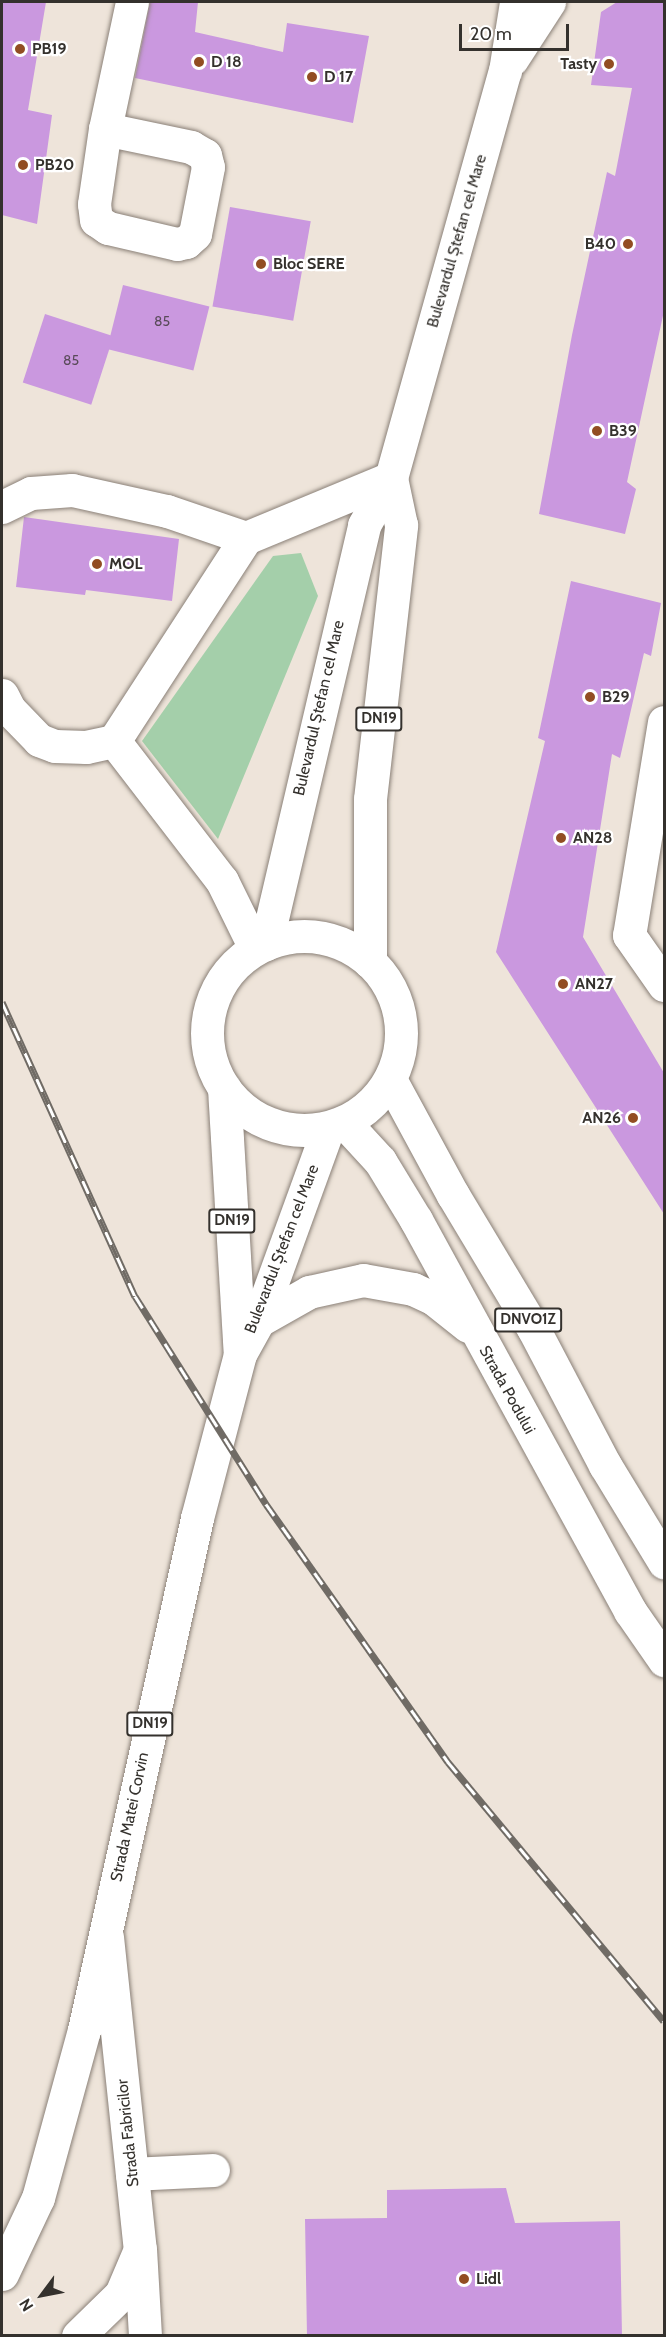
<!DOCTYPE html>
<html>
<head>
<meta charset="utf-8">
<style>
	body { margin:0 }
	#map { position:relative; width:666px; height:2337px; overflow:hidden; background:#eee4da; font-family:Cabin,sans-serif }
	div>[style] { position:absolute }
	.green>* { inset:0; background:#a4cfaa }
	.building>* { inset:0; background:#ca98df; transform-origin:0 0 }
	.roads { filter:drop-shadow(0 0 2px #8a8077) drop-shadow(0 0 2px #8a8077) }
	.minor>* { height:33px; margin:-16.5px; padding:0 16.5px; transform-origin:16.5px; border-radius:16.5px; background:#fff }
	.major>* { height:33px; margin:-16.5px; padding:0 16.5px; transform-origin:16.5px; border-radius:16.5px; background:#fff }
	.major>.ring { margin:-16.5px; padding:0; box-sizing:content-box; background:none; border:33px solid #fff; border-radius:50% }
	.rail>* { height:7px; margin-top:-3.5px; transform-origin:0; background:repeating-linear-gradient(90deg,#fff 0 14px,#706b65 0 28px); box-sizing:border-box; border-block:2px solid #706b65 }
	.dots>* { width:16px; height:16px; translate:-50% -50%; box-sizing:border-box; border:3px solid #fff; border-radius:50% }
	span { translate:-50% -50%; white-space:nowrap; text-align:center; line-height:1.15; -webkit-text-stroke:4.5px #fff; paint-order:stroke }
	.number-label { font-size:14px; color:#5a4b5a }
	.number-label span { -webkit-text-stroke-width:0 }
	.shield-label span { padding:2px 4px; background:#fff; border:2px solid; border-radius:4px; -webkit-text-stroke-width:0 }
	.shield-label { font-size:15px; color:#34312d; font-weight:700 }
	.poi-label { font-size:16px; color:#34312d; font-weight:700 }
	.left { translate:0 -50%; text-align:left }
	.right { translate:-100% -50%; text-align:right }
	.street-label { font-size:16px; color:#34312d }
	.frame { position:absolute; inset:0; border:3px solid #34312d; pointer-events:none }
	.north { position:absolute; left:12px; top:2265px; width:60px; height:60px; -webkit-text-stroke:4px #fff; paint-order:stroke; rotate:238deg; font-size:16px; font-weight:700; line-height:24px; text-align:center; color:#34312d }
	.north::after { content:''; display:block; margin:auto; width:21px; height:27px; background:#34312d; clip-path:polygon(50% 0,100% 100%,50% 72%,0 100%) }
	.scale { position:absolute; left:459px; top:24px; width:110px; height:27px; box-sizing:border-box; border:3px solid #34312d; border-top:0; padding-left:8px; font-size:18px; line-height:21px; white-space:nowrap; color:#34312d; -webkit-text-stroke:4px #fff; paint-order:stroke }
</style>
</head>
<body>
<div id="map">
	<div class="green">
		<i style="clip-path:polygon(301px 553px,318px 596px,218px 839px,142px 741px,273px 556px)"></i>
	</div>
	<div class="building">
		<i style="clip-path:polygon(2px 2px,46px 2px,28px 110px,52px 115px,37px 224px,2px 215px)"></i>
		<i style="clip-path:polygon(150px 2px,198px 2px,195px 32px,283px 52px,287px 23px,369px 36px,353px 123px,135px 78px)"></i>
		<i style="clip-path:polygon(617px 2px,664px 2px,664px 311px,627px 482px,636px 489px,625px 534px,539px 514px,572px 335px,607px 172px,615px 176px,632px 88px,591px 85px,601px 12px)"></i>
		<i style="left:230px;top:207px;width:82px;height:101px;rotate:10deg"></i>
		<i style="left:123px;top:285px;width:89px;height:66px;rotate:14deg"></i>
		<i style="left:45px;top:314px;width:72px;height:72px;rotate:18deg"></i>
		<i style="clip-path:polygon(24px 517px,179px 539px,172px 601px,86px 590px,85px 595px,16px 587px)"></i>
		<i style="clip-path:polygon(571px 581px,661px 603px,651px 656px,644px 653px,620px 758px,612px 754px,583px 937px,664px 1073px,664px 1214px,496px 952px,545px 741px,538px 738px)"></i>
		<i style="clip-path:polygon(506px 2188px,515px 2223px,620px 2221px,622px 2336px,307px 2336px,305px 2219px,387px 2218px,387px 2190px)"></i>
	</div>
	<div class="roads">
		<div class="minor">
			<i style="left:105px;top:129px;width:88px;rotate:11.8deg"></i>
			<i style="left:191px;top:147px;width:16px;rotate:30deg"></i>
			<i style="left:205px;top:155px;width:12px;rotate:76deg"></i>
			<i style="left:208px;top:167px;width:68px;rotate:101deg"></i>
			<i style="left:195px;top:234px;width:12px;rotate:138deg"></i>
			<i style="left:186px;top:242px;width:9px;rotate:167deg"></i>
			<i style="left:177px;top:244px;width:71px;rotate:-166.9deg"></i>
			<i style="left:108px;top:228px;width:14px;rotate:-146deg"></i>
			<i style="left:96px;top:220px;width:16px;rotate:-97deg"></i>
			<i style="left:94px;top:204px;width:76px;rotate:-81.7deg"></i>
			<i style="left:105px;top:129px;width:130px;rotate:-78deg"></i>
			<i style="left:2px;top:507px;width:32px;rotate:-26deg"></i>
			<i style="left:31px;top:493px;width:41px;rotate:-4.2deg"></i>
			<i style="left:72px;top:490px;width:97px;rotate:12.5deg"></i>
			<i style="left:167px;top:511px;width:83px;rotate:18.9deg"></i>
			<i style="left:2px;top:695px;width:16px;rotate:63deg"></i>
			<i style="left:9px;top:709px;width:43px;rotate:45.9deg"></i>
			<i style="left:39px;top:740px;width:17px;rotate:21deg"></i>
			<i style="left:55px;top:746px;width:31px;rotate:2deg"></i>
			<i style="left:86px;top:747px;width:29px;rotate:-12deg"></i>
			<i style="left:664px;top:722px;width:216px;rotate:99.3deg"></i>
			<i style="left:629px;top:935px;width:61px;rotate:55deg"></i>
			<i style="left:255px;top:948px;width:75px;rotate:-116.2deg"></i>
			<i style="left:222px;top:881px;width:177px;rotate:-127.6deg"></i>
			<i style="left:114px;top:741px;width:242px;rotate:-57deg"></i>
			<i style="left:246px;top:538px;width:157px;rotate:-22.5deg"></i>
			<i style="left:107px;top:1937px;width:314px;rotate:84deg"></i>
			<i style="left:140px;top:2249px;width:87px;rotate:86.7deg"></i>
			<i style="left:132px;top:2174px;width:81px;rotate:-2.8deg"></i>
			<i style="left:78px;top:2336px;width:60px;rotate:-44.3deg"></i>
			<i style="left:121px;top:2294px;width:43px;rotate:-67deg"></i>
		</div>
		<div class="major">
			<i style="left:512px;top:59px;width:68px;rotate:-57deg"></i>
			<i class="ring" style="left:207px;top:936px;width:161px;height:161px"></i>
			<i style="left:266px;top:944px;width:430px;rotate:-76.8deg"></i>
			<i style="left:364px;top:525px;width:54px;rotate:-60.1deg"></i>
			<i style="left:391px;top:478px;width:423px;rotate:-74.4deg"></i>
			<i style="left:505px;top:71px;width:70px;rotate:-80.9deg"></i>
			<i style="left:370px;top:962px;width:163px;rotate:-90deg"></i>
			<i style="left:370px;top:799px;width:276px;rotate:-83.5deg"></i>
			<i style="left:401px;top:525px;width:48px;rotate:-102deg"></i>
			<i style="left:390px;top:1079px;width:132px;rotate:61.5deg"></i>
			<i style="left:453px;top:1195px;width:155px;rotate:59deg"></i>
			<i style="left:533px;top:1328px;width:155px;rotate:62.3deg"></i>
			<i style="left:605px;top:1465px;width:114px;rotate:58.7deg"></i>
			<i style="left:224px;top:1088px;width:266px;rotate:86.6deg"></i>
			<i style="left:345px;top:1123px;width:52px;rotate:47.4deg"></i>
			<i style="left:380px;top:1161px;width:69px;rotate:58.6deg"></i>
			<i style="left:416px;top:1220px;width:446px;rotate:61.3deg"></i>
			<i style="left:630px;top:1611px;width:60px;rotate:55.2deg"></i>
			<i style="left:258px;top:1321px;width:59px;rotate:-29.6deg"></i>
			<i style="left:309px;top:1292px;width:55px;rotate:-12.5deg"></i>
			<i style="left:363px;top:1280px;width:51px;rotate:10.2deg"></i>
			<i style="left:413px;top:1289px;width:23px;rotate:25deg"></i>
			<i style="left:434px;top:1299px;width:43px;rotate:38.5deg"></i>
			<i style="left:2px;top:2274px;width:84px;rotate:-64.7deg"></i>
			<i style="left:38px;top:2198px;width:174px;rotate:-74.7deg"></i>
			<i style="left:84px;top:2030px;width:524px;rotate:-77.55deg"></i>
			<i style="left:197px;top:1518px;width:170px;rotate:-75.3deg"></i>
			<i style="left:240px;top:1354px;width:38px;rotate:-61deg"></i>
			<i style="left:258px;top:1321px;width:202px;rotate:-70deg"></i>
		</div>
	</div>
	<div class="rail">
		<i style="left:2px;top:1002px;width:323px;rotate:65.7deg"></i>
		<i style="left:135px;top:1296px;width:246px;rotate:57.8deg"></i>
		<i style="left:266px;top:1504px;width:316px;rotate:54.8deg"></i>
		<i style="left:448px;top:1762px;width:337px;rotate:50.2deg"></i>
	</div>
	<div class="dots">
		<i style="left:20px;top:49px;background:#924d22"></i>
		<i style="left:199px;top:62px;background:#924d22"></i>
		<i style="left:609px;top:64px;background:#924d22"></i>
		<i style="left:312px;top:77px;background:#924d22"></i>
		<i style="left:23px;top:165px;background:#924d22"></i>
		<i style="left:628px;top:244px;background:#924d22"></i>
		<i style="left:261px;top:264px;background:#924d22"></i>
		<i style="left:597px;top:431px;background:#924d22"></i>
		<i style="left:97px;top:564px;background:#924d22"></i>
		<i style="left:590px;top:697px;background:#924d22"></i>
		<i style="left:561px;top:838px;background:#924d22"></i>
		<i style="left:563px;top:984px;background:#924d22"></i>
		<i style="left:633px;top:1118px;background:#924d22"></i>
		<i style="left:464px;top:2279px;background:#924d22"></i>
	</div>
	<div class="number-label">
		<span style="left:162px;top:321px">85</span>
		<span style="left:71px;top:360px">85</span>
	</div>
	<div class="shield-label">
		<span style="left:379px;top:719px">DN19</span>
		<span style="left:232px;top:1221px">DN19</span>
		<span style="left:528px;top:1320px">DNVO1Z</span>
		<span style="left:150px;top:1724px">DN19</span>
	</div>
	<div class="poi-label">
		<span class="left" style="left:32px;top:49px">PB19</span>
		<span class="left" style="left:211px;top:62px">D 18</span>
		<span class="right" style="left:597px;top:64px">Tasty</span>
		<span class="left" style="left:324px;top:77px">D 17</span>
		<span class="left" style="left:35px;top:165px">PB20</span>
		<span class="right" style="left:616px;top:244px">B40</span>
		<span class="left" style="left:273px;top:264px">Bloc SERE</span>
		<span class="left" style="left:609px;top:431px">B39</span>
		<span class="left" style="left:109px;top:564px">MOL</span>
		<span class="left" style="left:602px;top:697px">B29</span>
		<span class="left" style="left:573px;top:838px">AN28</span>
		<span class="left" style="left:575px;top:984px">AN27</span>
		<span class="right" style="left:621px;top:1118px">AN26</span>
		<span class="left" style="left:476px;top:2279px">Lidl</span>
	</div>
	<div class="street-label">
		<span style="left:457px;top:241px;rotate:-74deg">Bulevardul Ștefan cel Mare</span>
		<span style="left:319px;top:708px;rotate:-77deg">Bulevardul Ștefan cel Mare</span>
		<span style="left:282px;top:1249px;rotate:-69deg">Bulevardul Ștefan cel Mare</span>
		<span style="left:507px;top:1390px;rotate:61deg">Strada Podului</span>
		<span style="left:130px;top:1817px;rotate:-78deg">Strada Matei Corvin</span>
		<span style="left:128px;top:2133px;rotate:-96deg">Strada Fabricilor</span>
	</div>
	<div class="frame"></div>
	<div class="north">N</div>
	<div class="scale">20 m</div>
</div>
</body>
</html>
